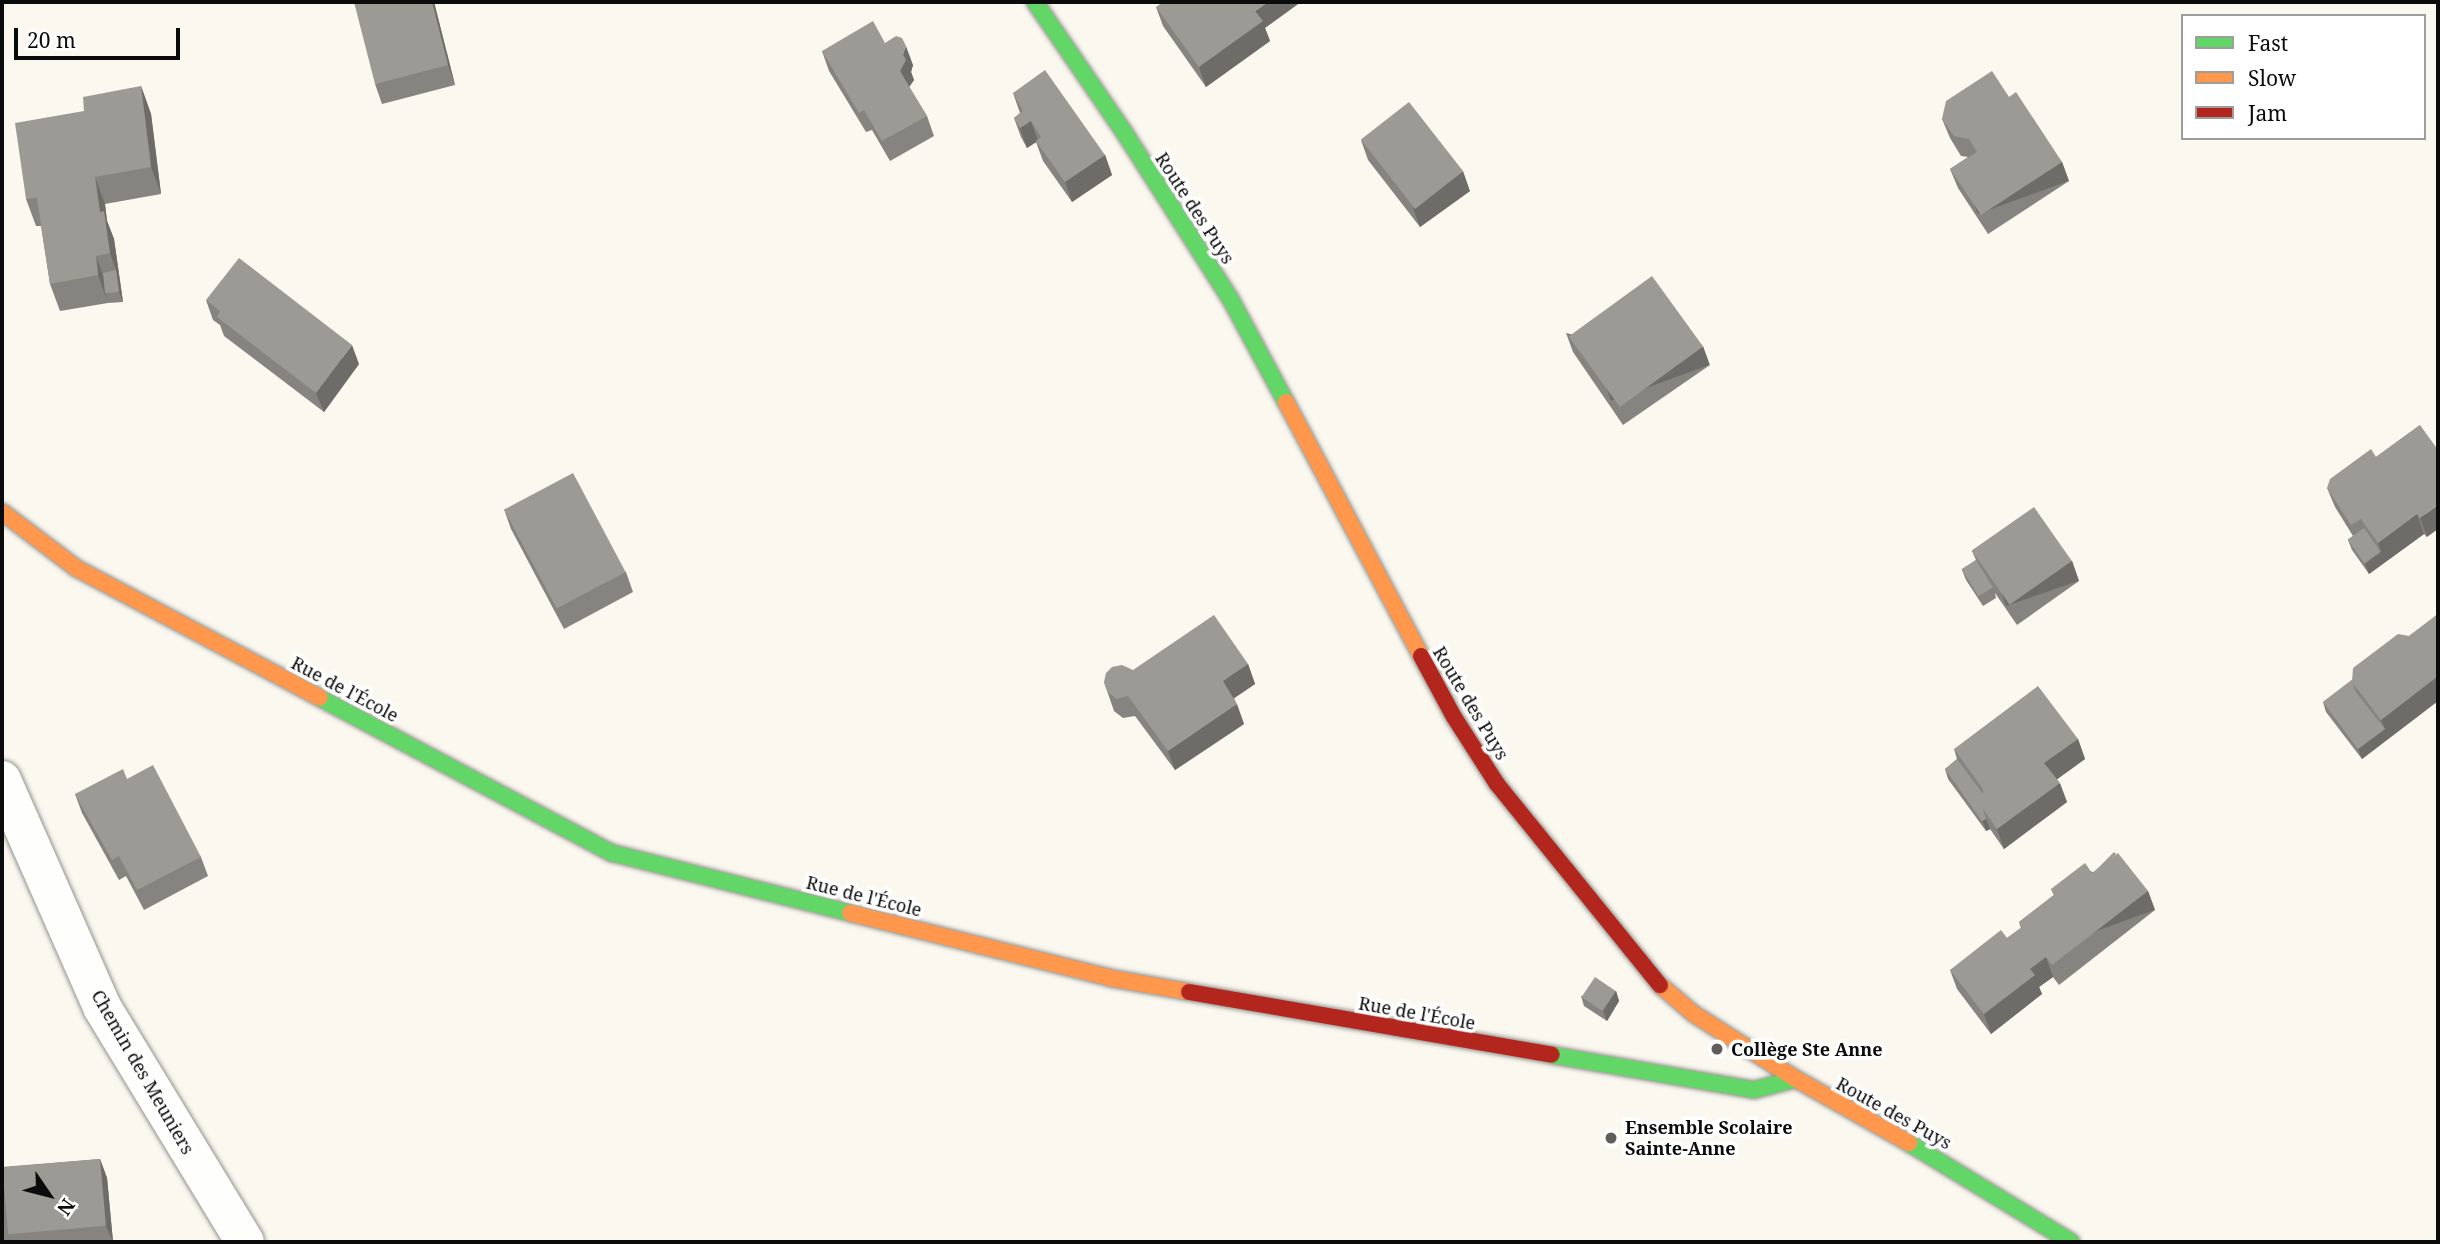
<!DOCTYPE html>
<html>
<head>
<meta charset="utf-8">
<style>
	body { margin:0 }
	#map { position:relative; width:2440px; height:1244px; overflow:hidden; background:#faf8ef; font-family:"Noto Serif",serif }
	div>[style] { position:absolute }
	.roads { filter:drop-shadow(0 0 2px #93928e) drop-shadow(0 0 2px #93928e) }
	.street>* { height:38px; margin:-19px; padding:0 19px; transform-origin:19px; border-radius:19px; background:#fefefd }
	.fast>* { height:16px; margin:-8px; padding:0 8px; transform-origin:8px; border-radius:8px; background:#63d668 }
	.slow>* { height:16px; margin:-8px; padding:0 8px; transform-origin:8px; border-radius:8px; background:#ff974d }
	.jam>* { height:16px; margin:-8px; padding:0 8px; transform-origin:8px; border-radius:8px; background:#b3261e }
	.wall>* { inset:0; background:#868480 }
	.shaded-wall>* { inset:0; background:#6d6c68; transform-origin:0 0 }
	.building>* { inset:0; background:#9c9a95; transform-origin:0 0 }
	.dots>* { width:19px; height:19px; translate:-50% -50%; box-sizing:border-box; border:4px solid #fff; border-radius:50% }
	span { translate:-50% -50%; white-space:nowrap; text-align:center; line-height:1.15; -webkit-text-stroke:7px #fff; paint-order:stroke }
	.street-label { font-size:18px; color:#0b0b0b }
	.poi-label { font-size:18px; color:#0b0b0b; font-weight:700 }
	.left { translate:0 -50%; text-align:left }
	.frame { position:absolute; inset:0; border:4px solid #0b0b0b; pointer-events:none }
	.legend { position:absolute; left:2181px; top:14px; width:245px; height:126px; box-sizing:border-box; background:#fff; border:2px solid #9d9d9d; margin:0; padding:9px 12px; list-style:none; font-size:21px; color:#0b0b0b }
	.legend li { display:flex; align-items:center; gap:14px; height:35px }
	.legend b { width:35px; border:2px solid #9d9d9d }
	.north { position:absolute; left:14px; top:1160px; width:70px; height:70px; -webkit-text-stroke:5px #fff; paint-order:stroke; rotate:125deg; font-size:19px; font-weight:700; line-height:28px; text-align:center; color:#0b0b0b }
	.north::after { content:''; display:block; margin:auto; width:24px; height:32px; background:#0b0b0b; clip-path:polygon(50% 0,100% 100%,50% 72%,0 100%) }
	.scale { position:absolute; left:14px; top:28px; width:166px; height:32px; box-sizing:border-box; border:4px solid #0b0b0b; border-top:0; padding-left:9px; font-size:21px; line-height:24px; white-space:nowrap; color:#0b0b0b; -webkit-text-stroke:5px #fff; paint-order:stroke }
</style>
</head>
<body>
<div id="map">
	<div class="roads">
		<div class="street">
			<i style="left:2px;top:780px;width:248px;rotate:66.2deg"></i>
			<i style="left:102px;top:1007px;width:275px;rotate:58.7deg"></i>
		</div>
		<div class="fast">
			<i style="left:1035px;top:2px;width:158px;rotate:55.6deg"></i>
			<i style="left:1124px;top:132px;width:199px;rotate:57.5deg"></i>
			<i style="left:1231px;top:300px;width:116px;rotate:61.7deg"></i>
			<i style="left:320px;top:698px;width:331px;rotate:28deg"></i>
			<i style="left:612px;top:853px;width:245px;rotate:14.1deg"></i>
			<i style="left:1552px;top:1055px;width:205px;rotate:9.8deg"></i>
			<i style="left:1754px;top:1090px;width:43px;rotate:-14.7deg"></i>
			<i style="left:1909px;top:1143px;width:190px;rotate:31.4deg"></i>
		</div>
		<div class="slow">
			<i style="left:1286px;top:402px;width:288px;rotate:62deg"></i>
			<i style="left:2px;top:512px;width:93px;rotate:37.1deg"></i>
			<i style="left:76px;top:568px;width:276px;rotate:28deg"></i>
			<i style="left:850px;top:913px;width:268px;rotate:14deg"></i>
			<i style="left:1110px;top:978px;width:80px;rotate:10deg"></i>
			<i style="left:1660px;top:985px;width:45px;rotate:40.5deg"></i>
			<i style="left:1694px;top:1014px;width:121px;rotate:32.5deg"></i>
			<i style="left:1796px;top:1079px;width:130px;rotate:29.5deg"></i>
		</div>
		<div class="jam">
			<i style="left:1421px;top:656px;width:69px;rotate:61.6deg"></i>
			<i style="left:1454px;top:717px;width:80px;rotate:57.3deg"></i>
			<i style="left:1497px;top:784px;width:259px;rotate:51deg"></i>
			<i style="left:1189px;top:992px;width:368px;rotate:9.8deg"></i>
		</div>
	</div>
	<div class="wall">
		<i style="clip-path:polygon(434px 2px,455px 85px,382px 104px,375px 84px)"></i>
		<i style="clip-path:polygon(1156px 7px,1265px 28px,1270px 41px,1206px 87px,1163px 26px)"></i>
		<i style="clip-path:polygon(885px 43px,913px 65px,911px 72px,914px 80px,909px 87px,927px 116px,934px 136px,890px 161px,872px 130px,866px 132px,829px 71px,822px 51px)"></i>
		<i style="clip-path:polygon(141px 86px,151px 114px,161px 194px,105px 204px,107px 221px,114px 239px,123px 302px,108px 303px,60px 311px,50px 284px,41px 226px,36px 226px,26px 199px,84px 111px)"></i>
		<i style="clip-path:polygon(1013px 93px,1105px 155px,1112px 175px,1072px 202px,1043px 161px,1036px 142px,1027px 148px,1021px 137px,1014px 118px,1020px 113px)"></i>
		<i style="clip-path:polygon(2009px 97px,2062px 162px,2069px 181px,1988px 234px,1958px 188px,1950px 169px,1968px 157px,1961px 156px,1950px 138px,1942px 119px)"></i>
		<i style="clip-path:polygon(1361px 140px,1470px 191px,1420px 227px,1368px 160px)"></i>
		<i style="clip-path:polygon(206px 300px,359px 364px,324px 412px,224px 336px,220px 325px,213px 320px)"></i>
		<i style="clip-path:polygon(1566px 333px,1710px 365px,1623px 425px,1573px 352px)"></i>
		<i style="clip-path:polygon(2420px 425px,2427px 537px,2424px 534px,2369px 574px,2352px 550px,2348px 540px,2353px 536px,2335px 507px,2327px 488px,2376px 457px)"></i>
		<i style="clip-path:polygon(504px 509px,626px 572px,633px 592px,564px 629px,511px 529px)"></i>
		<i style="clip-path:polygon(1972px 551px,2072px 561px,2079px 581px,2017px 625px,1995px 593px,1996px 598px,1983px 606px,1966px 580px,1962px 570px,1976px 560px)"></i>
		<i style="clip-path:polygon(2438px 614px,2438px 701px,2362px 759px,2326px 712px,2323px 702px)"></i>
		<i style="clip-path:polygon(1248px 664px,1255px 684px,1234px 698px,1244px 724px,1175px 770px,1135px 716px,1123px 718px,1114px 711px,1104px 682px)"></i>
		<i style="clip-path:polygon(2078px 739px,2085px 759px,2057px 779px,2067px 802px,2004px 849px,1990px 829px,1986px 831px,1948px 779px,1945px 769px,1957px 759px,1954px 749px)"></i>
		<i style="clip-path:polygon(127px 779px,201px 857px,208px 876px,144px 910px,126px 876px,119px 880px,82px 813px,75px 794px)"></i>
		<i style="clip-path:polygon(2090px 871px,2148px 891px,2155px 910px,2059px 985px,2053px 977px,2039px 987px,2042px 994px,1991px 1034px,1957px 989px,1950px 970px,2007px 938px,2021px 928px,2019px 922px,2054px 895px,2051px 889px)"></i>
		<i style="clip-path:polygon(1616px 991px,1619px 1001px,1607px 1021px,1584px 1006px,1581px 996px)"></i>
		<i style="clip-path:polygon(100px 1159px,107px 1178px,113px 1242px,2px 1242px,2px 1167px)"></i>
	</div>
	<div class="shaded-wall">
		<i style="clip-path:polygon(432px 2px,434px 2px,455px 85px,448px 65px)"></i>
		<i style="clip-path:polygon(1268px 2px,1301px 2px,1265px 28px,1270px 41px,1206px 87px,1199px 67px,1255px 11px)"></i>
		<i style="clip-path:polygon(906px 46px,913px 65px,911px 72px,914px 80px,907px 90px,900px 71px,903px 54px)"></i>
		<i style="clip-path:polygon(141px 86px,151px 114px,161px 194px,151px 167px)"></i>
		<i style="clip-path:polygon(1031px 121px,1038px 141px,1027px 148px,1020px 128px)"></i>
		<i style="clip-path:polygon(1105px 155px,1112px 175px,1072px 202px,1065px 182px)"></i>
		<i style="left:2062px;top:162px;width:20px;height:97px;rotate:70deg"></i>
		<i style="clip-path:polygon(1463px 171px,1470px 191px,1420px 227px,1413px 208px)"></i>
		<i style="clip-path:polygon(95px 177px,105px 204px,107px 221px,114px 239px,123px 302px,119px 292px,116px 270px,110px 253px,100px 212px)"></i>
		<i style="clip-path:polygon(96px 256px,106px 283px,105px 293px,108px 303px,98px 275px)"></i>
		<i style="clip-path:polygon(352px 345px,359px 364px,324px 412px,316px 393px)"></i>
		<i style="left:1703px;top:346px;width:20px;height:105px;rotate:70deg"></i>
		<i style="clip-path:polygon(2438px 505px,2438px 529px,2427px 537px,2420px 518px)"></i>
		<i style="clip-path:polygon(2417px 514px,2424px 534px,2369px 574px,2365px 564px,2381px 552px,2378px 543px)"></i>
		<i style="left:2072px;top:561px;width:21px;height:77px;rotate:71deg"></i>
		<i style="clip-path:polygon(1248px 664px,1255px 684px,1230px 701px,1223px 681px)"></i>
		<i style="clip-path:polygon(2438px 676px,2438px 701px,2362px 759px,2358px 749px,2385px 729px,2381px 720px)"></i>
		<i style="clip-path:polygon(1237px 704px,1244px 724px,1175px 770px,1168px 751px)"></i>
		<i style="clip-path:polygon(2078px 739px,2085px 759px,2052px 783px,2044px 763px)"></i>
		<i style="clip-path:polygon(2060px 783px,2067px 802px,2004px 849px,1997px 829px)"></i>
		<i style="left:1986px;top:819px;width:11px;height:4px;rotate:68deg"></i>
		<i style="left:2148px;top:891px;width:20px;height:121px;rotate:70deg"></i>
		<i style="clip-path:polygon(2046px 957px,2053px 977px,2039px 987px,2042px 994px,1991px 1034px,1984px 1014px,2030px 969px)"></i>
		<i style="clip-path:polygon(1616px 991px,1619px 1001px,1607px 1021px,1603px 1011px)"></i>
		<i style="clip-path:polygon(100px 1159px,107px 1178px,113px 1242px,106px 1226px)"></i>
	</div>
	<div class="building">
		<i style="clip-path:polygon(354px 2px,432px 2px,448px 65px,375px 84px)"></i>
		<i style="clip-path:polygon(1163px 2px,1268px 2px,1255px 11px,1263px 21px,1199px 67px,1156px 7px)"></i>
		<i style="clip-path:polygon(873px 21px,885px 43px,896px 36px,902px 38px,906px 46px,903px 54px,906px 60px,900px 71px,927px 116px,882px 141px,864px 110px,859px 113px,822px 51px)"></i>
		<i style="clip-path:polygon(1045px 70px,1105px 155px,1065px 182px,1036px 141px,1041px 137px,1031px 121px,1020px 128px,1014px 118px,1023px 111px,1013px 93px)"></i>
		<i style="clip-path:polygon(1992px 71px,2009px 97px,2016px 92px,2062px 162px,1981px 215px,1950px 169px,1977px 152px,1969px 139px,1954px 136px,1942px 119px,1946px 101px)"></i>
		<i style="clip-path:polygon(141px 86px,151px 167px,95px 177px,100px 212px,104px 211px,110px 253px,96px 256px,98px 275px,50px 284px,37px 198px,26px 199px,15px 123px,84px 111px,83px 97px)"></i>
		<i style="left:1409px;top:102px;width:88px;height:61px;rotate:52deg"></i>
		<i style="clip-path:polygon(239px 258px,352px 345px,316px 393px,217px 317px,220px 311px,206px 300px)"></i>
		<i style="clip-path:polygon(116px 270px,119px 292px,105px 293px,103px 273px)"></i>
		<i style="left:1652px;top:276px;width:87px;height:103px;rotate:54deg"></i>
		<i style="clip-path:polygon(2420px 425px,2438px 450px,2438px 505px,2420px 518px,2417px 514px,2378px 543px,2361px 519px,2351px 525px,2327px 488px,2330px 479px,2371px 449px,2376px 457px)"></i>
		<i style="left:573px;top:473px;width:112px;height:78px;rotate:62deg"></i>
		<i style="left:2034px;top:507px;width:66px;height:76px;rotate:55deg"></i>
		<i style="left:2364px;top:528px;width:29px;height:20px;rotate:55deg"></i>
		<i style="left:1976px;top:560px;width:32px;height:17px;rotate:58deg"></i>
		<i style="clip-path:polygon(2438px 614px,2438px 676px,2381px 720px,2352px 682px,2353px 668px,2398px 634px,2409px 636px)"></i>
		<i style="clip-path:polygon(1214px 615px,1248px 664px,1223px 681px,1237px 704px,1168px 751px,1128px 696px,1116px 699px,1107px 691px,1104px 682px,1106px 673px,1112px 667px,1122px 665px,1133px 670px)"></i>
		<i style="clip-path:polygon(2352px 680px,2355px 691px,2385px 729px,2358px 749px,2323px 702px)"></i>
		<i style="clip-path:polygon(2038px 686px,2078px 739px,2044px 763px,2060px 783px,1997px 829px,1983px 809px,1983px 789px,1954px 749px)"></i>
		<i style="clip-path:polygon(1957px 759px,1983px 794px,1983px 809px,1986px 819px,1982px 821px,1945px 769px)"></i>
		<i style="clip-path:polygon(153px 765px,201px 857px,137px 890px,119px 856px,112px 860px,75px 794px,123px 769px,127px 779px)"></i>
		<i style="left:2114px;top:852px;width:3px;height:31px;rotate:45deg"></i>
		<i style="clip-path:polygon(2118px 853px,2148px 891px,2052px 965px,2046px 957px,2030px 969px,2035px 975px,1984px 1014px,1950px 970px,2001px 930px,2007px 938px,2022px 927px,2019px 922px,2055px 894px,2051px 889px,2085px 863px,2092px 873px)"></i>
		<i style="left:1595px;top:977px;width:25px;height:24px;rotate:34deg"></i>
		<i style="left:100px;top:1159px;width:67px;height:98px;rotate:85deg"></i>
	</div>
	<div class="dots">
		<i style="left:1717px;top:1049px;background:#5f5e5b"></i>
		<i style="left:1611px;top:1138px;background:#5f5e5b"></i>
	</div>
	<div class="street-label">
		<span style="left:1195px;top:208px;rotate:57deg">Route des Puys</span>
		<span style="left:345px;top:689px;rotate:28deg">Rue de l'École</span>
		<span style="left:1471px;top:703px;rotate:59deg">Route des Puys</span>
		<span style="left:864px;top:896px;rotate:14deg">Rue de l'École</span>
		<span style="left:1417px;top:1013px;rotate:10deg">Rue de l'École</span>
		<span style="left:143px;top:1072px;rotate:60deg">Chemin des Meuniers</span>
		<span style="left:1894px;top:1113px;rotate:29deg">Route des Puys</span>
	</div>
	<div class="poi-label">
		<span class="left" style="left:1731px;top:1049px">Collège Ste Anne</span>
		<span class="left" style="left:1625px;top:1138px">Ensemble Scolaire<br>Sainte-Anne</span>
	</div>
	<div class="frame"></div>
	<ul class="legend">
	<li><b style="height:9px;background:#63d668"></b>Fast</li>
	<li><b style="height:9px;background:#ff974d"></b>Slow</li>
	<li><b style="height:9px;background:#b3261e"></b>Jam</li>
	</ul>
	<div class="north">N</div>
	<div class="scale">20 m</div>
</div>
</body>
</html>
